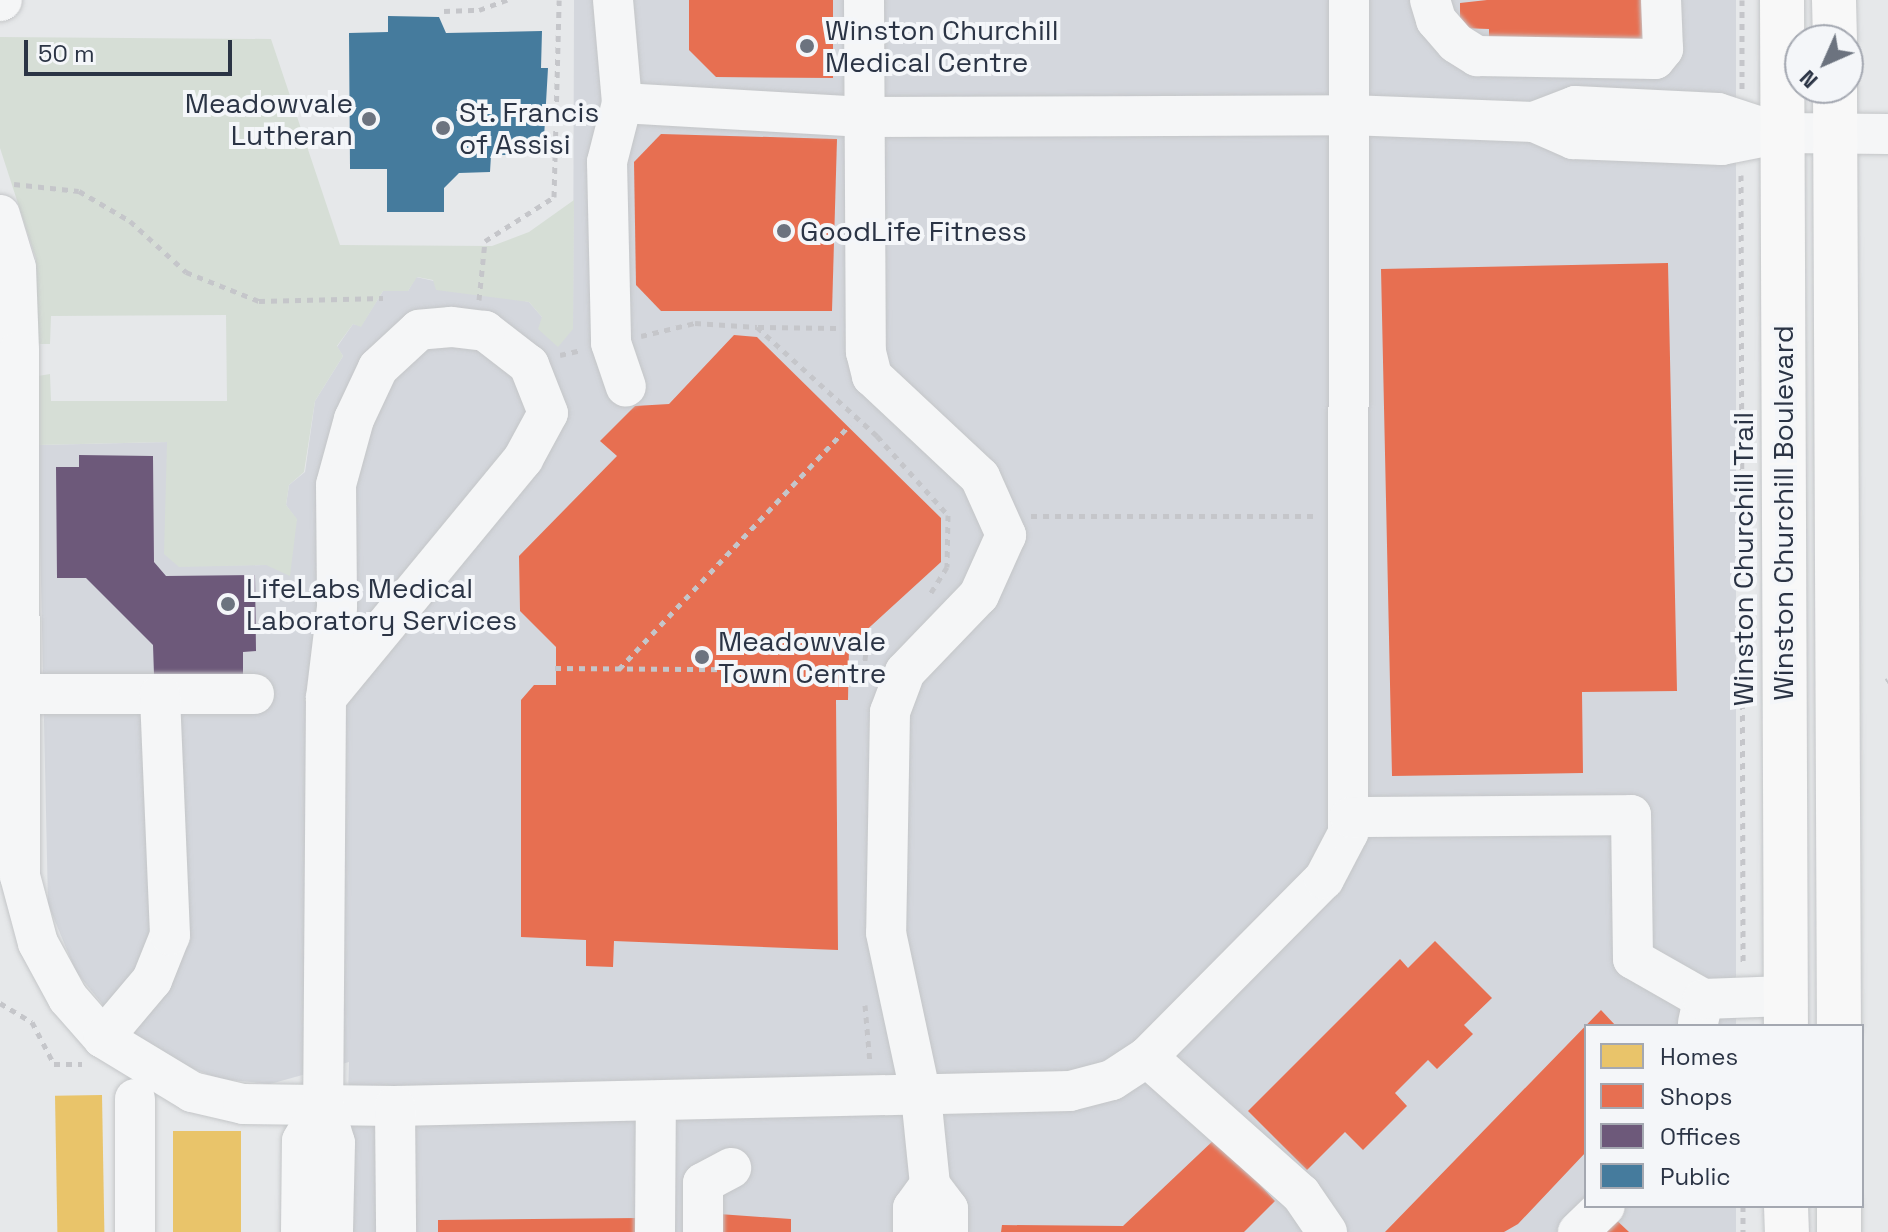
<!DOCTYPE html>
<html>
<head>
<meta charset="utf-8">
<style>
	body { margin:0 }
	#map { position:relative; width:1888px; height:1232px; overflow:hidden; background:#e6e8ea; font-family:"Space Grotesk",sans-serif }
	div>[style] { position:absolute }
	.built>* { inset:0; background:#d4d7dd }
	.green>* { inset:0; background:#d6ded6 }
	.homes>* { inset:0; background:#e9c46a; transform-origin:0 0 }
	.shops>* { inset:0; background:#e76f51 }
	.offices>* { inset:0; background:#6d597a }
	.public>* { inset:0; background:#457b9d }
	.path>* { height:5px; margin-top:-2.5px; transform-origin:0; background:repeating-linear-gradient(90deg,#c5c6ca 0 6px,transparent 0 12px) }
	.roads { filter:drop-shadow(0 0 2px #c4c6c8) drop-shadow(0 0 2px #c4c6c8) }
	.minor>* { height:40px; margin:-20px; padding:0 20px; transform-origin:20px; border-radius:20px; background:#f5f6f7 }
	.major>* { height:44px; margin:-22px; padding:0 22px; transform-origin:22px; border-radius:22px; background:#f8f8f8 }
	.dots>* { width:22px; height:22px; translate:-50% -50%; box-sizing:border-box; border:4px solid #f4f6f9; border-radius:50% }
	span { translate:-50% -50%; white-space:nowrap; text-align:center; line-height:1.15; -webkit-text-stroke:8px #f4f6f9; paint-order:stroke }
	.poi-label { font-size:28px; color:#2b3445 }
	.left { translate:0 -50%; text-align:left }
	.right { translate:-100% -50%; text-align:right }
	.street-label { font-size:28px; color:#2b3445 }
	.legend { position:absolute; left:1584px; top:1024px; width:280px; height:184px; box-sizing:border-box; background:#f4f6f9; border:2px solid #a4a8b1; margin:0; padding:10px 14px; list-style:none; font-size:24px; color:#2b3445 }
	.legend li { display:flex; align-items:center; gap:16px; height:40px }
	.legend b { width:40px; border:2px solid #a4a8b1 }
	.north { position:absolute; left:1784px; top:24px; width:80px; height:80px; box-sizing:border-box; background:#f4f6f9; border:2px solid #a4a8b1; border-radius:50%; rotate:225deg; font-size:22px; font-weight:700; line-height:32px; text-align:center; color:#2b3445 }
	.north::after { content:''; display:block; margin:auto; width:28px; height:36px; background:#6c737f; clip-path:polygon(50% 0,100% 100%,50% 72%,0 100%) }
	.scale { position:absolute; left:24px; top:40px; width:208px; height:36px; box-sizing:border-box; border:4px solid #2b3445; border-top:0; padding-left:10px; font-size:24px; line-height:28px; white-space:nowrap; color:#2b3445; -webkit-text-stroke:6px #f4f6f9; paint-order:stroke }
</style>
</head>
<body>
<div id="map">
	<div class="built">
		<i style="clip-path:polygon(574px 0,1736px 0,1736px 1026px,1586px 1026px,1586px 1206px,1736px 1206px,1736px 1232px,344px 1232px,349px 1062px,270px 1084px,220px 1079px,181px 1064px,118px 1023px,76px 972px,48px 904px,38px 445px,167px 442px,179px 566px,266px 565px,297px 520px,286px 505px,289px 485px,305px 472px,315px 401px,343px 356px,337px 347px,353px 324px,361px 326px,383px 291px,408px 291px,416px 277px,529px 302px,542px 317px,573px 329px)"></i>
	</div>
	<div class="green">
		<i style="clip-path:polygon(0 37px,271px 39px,340px 245px,492px 246px,529px 232px,574px 200px,573px 329px,558px 347px,538px 329px,542px 317px,529px 302px,436px 290px,433px 280px,417px 277px,408px 291px,383px 291px,361px 327px,353px 324px,337px 346px,343px 356px,315px 401px,304px 472px,289px 485px,286px 505px,297px 519px,290px 576px,266px 565px,179px 567px,164px 554px,167px 442px,38px 445px,38px 376px,50px 374px,51px 401px,227px 401px,226px 315px,51px 316px,50px 344px,37px 344px,36px 259px,0 148px)"></i>
	</div>
	<div class="homes">
		<i style="left:102px;top:1095px;width:137px;height:47px;rotate:89deg"></i>
		<i style="left:173px;top:1131px;width:68px;height:101px"></i>
	</div>
	<div class="shops">
		<i style="clip-path:polygon(689px 0,833px 0,833px 78px,716px 77px,689px 50px)"></i>
		<i style="clip-path:polygon(1487px 0,1646px 0,1645px 55px,1489px 52px,1489px 29px,1460px 28px,1460px 3px)"></i>
		<i style="clip-path:polygon(661px 134px,837px 139px,832px 311px,661px 311px,636px 285px,634px 162px)"></i>
		<i style="clip-path:polygon(1668px 263px,1677px 691px,1582px 692px,1583px 773px,1392px 776px,1381px 269px)"></i>
		<i style="clip-path:polygon(734px 335px,757px 337px,941px 518px,941px 562px,849px 646px,848px 700px,836px 700px,838px 950px,614px 941px,613px 967px,586px 966px,586px 940px,521px 937px,521px 700px,534px 685px,556px 685px,556px 647px,520px 611px,519px 556px,617px 456px,600px 441px,635px 406px,669px 404px)"></i>
		<i style="clip-path:polygon(1435px 941px,1492px 998px,1464px 1025px,1473px 1034px,1437px 1069px,1428px 1060px,1395px 1093px,1407px 1106px,1363px 1150px,1345px 1132px,1307px 1170px,1248px 1111px,1400px 959px,1408px 968px)"></i>
		<i style="clip-path:polygon(1601px 1010px,1616px 1026px,1586px 1026px,1586px 1152px,1518px 1224px,1504px 1232px,1385px 1232px)"></i>
		<i style="clip-path:polygon(1216px 1138px,1275px 1201px,1244px 1232px,1001px 1232px,1002px 1225px,1123px 1226px)"></i>
		<i style="clip-path:polygon(719px 1214px,791px 1219px,791px 1232px,718px 1232px)"></i>
		<i style="clip-path:polygon(1611px 1215px,1629px 1232px,1595px 1232px)"></i>
		<i style="clip-path:polygon(639px 1218px,640px 1232px,438px 1232px,438px 1220px)"></i>
	</div>
	<div class="offices">
		<i style="clip-path:polygon(79px 455px,153px 456px,154px 562px,166px 576px,255px 575px,256px 651px,243px 652px,243px 674px,154px 675px,153px 645px,86px 578px,57px 578px,56px 467px,79px 467px)"></i>
	</div>
	<div class="public">
		<i style="clip-path:polygon(388px 16px,439px 17px,446px 33px,542px 31px,541px 68px,548px 68px,543px 155px,491px 155px,490px 172px,459px 173px,444px 188px,444px 212px,387px 212px,387px 169px,350px 169px,349px 33px,388px 32px)"></i>
	</div>
	<div class="path">
		<i style="left:444px;top:11px;width:35px;rotate:-2deg"></i>
		<i style="left:479px;top:10px;width:30px;rotate:-20deg"></i>
		<i style="left:1742px;top:89px;width:89px;rotate:-90deg"></i>
		<i style="left:1741px;top:175px;width:790px;rotate:89.85deg"></i>
		<i style="left:14px;top:184px;width:65px;rotate:6.1deg"></i>
		<i style="left:79px;top:191px;width:59px;rotate:30.5deg"></i>
		<i style="left:130px;top:221px;width:76px;rotate:42.3deg"></i>
		<i style="left:186px;top:272px;width:79px;rotate:21.7deg"></i>
		<i style="left:259px;top:301px;width:124px;rotate:-1.4deg"></i>
		<i style="left:479px;top:300px;width:59px;rotate:-84.2deg"></i>
		<i style="left:485px;top:241px;width:82px;rotate:-32.5deg"></i>
		<i style="left:554px;top:197px;width:197px;rotate:-88.5deg"></i>
		<i style="left:758px;top:327px;width:78px;rotate:0.7deg"></i>
		<i style="left:641px;top:336px;width:56px;rotate:-13.5deg"></i>
		<i style="left:695px;top:323px;width:62px;rotate:3.7deg"></i>
		<i style="left:757px;top:327px;width:162px;rotate:42.2deg"></i>
		<i style="left:877px;top:436px;width:106px;rotate:48.1deg"></i>
		<i style="left:948px;top:515px;width:52px;rotate:91.1deg"></i>
		<i style="left:947px;top:567px;width:32px;rotate:122deg"></i>
		<i style="left:560px;top:355px;width:22px;rotate:-13deg"></i>
		<i style="left:1031px;top:516px;width:286px"></i>
		<i style="left:555px;top:668px;width:278px;rotate:0.4deg"></i>
		<i style="left:619px;top:669px;width:336px;rotate:-46.6deg"></i>
		<i style="left:1886px;top:681px;width:2px;rotate:-27deg"></i>
		<i style="left:862px;top:684px;width:31px;rotate:-83deg"></i>
		<i style="left:866px;top:653px;width:22px;rotate:-32deg"></i>
		<i style="left:0;top:1003px;width:37px;rotate:31deg"></i>
		<i style="left:32px;top:1022px;width:47px;rotate:62.4deg"></i>
		<i style="left:54px;top:1064px;width:28px"></i>
		<i style="left:865px;top:1005px;width:58px;rotate:85.1deg"></i>
		<i style="left:1743px;top:1206px;width:26px;rotate:90deg"></i>
	</div>
	<div class="roads">
		<div class="minor">
			<i style="left:613px;top:0;width:103px;rotate:85deg"></i>
			<i style="left:622px;top:103px;width:242px;rotate:3.3deg"></i>
			<i style="left:864px;top:117px;width:485px;rotate:-0.2deg"></i>
			<i style="left:1349px;top:115px;width:185px;rotate:2.2deg"></i>
			<i style="left:1534px;top:122px;width:43px;rotate:23.6deg"></i>
			<i style="left:1573px;top:139px;width:149px;rotate:2.3deg"></i>
			<i style="left:1722px;top:145px;width:60px;rotate:-11.5deg"></i>
			<i style="left:1781px;top:133px;width:107px;rotate:0.5deg"></i>
			<i style="left:864px;top:0;width:352px;rotate:89.7deg"></i>
			<i style="left:866px;top:352px;width:25px;rotate:76deg"></i>
			<i style="left:872px;top:376px;width:148px;rotate:43.1deg"></i>
			<i style="left:980px;top:477px;width:64px;rotate:65.9deg"></i>
			<i style="left:1006px;top:535px;width:66px;rotate:114.2deg"></i>
			<i style="left:979px;top:595px;width:107px;rotate:133.9deg"></i>
			<i style="left:905px;top:672px;width:43px;rotate:110.6deg"></i>
			<i style="left:890px;top:712px;width:221px;rotate:91deg"></i>
			<i style="left:886px;top:933px;width:167px;rotate:77.9deg"></i>
			<i style="left:921px;top:1096px;width:89px;rotate:84.2deg"></i>
			<i style="left:930px;top:1185px;width:30px;rotate:53deg"></i>
			<i style="left:948px;top:1209px;width:23px;rotate:90deg"></i>
			<i style="left:1430px;top:0;width:21px;rotate:73deg"></i>
			<i style="left:1436px;top:20px;width:30px;rotate:49deg"></i>
			<i style="left:1456px;top:43px;width:25px;rotate:32deg"></i>
			<i style="left:1477px;top:56px;width:178px;rotate:1deg"></i>
			<i style="left:1655px;top:59px;width:13px;rotate:-51deg"></i>
			<i style="left:1663px;top:49px;width:49px;rotate:-92.3deg"></i>
			<i style="left:0;top:1px;width:2px;rotate:-27deg"></i>
			<i style="left:622px;top:103px;width:61px;rotate:104.3deg"></i>
			<i style="left:607px;top:162px;width:181px;rotate:88.7deg"></i>
			<i style="left:611px;top:343px;width:46px;rotate:71.2deg"></i>
			<i style="left:1534px;top:122px;width:44px;rotate:-21.3deg"></i>
			<i style="left:1575px;top:106px;width:143px;rotate:2.8deg"></i>
			<i style="left:1718px;top:113px;width:61px;rotate:18.1deg"></i>
			<i style="left:0;top:215px;width:55px;rotate:73.2deg"></i>
			<i style="left:16px;top:268px;width:83px;rotate:87.9deg"></i>
			<i style="left:19px;top:351px;width:525px;rotate:89.89deg"></i>
			<i style="left:20px;top:876px;width:69px;rotate:75deg"></i>
			<i style="left:38px;top:943px;width:63px;rotate:61.4deg"></i>
			<i style="left:68px;top:998px;width:53px;rotate:48.8deg"></i>
			<i style="left:103px;top:1038px;width:104px;rotate:31.2deg"></i>
			<i style="left:192px;top:1092px;width:52px;rotate:13.2deg"></i>
			<i style="left:243px;top:1104px;width:152px;rotate:0.8deg"></i>
			<i style="left:395px;top:1106px;width:675px;rotate:-1.27deg"></i>
			<i style="left:1070px;top:1091px;width:43px;rotate:-14.7deg"></i>
			<i style="left:1112px;top:1080px;width:42px;rotate:-33.3deg"></i>
			<i style="left:1147px;top:1057px;width:251px;rotate:-45.2deg"></i>
			<i style="left:1324px;top:879px;width:52px;rotate:-62.4deg"></i>
			<i style="left:1348px;top:833px;width:833px;rotate:-89.93deg"></i>
			<i style="left:0;top:694px;width:254px"></i>
			<i style="left:326px;top:698px;width:310px;rotate:-50.5deg"></i>
			<i style="left:523px;top:459px;width:52px;rotate:-61.5deg"></i>
			<i style="left:548px;top:413px;width:52px;rotate:-111.6deg"></i>
			<i style="left:529px;top:365px;width:56px;rotate:-142.3deg"></i>
			<i style="left:485px;top:331px;width:34px;rotate:-173deg"></i>
			<i style="left:451px;top:327px;width:32px;rotate:175deg"></i>
			<i style="left:419px;top:330px;width:56px;rotate:137.2deg"></i>
			<i style="left:378px;top:368px;width:56px;rotate:115.2deg"></i>
			<i style="left:354px;top:419px;width:68px;rotate:105.3deg"></i>
			<i style="left:336px;top:485px;width:122px;rotate:89.5deg"></i>
			<i style="left:337px;top:607px;width:92px;rotate:96.9deg"></i>
			<i style="left:326px;top:698px;width:406px;rotate:90.4deg"></i>
			<i style="left:323px;top:1104px;width:41px;rotate:72.9deg"></i>
			<i style="left:335px;top:1143px;width:89px;rotate:91.3deg"></i>
			<i style="left:1350px;top:817px;width:281px;rotate:-0.4deg"></i>
			<i style="left:1631px;top:815px;width:144px;rotate:89.2deg"></i>
			<i style="left:1633px;top:959px;width:81px;rotate:29.7deg"></i>
			<i style="left:1698px;top:1023px;width:25px;rotate:-78deg"></i>
			<i style="left:1703px;top:999px;width:83px;rotate:-2.1deg"></i>
			<i style="left:103px;top:1038px;width:76px;rotate:-49.8deg"></i>
			<i style="left:152px;top:980px;width:48px;rotate:-68.2deg"></i>
			<i style="left:170px;top:935px;width:241px;rotate:-92.4deg"></i>
			<i style="left:1147px;top:1057px;width:206px;rotate:41.7deg"></i>
			<i style="left:1301px;top:1194px;width:46px;rotate:55.6deg"></i>
			<i style="left:135px;top:1099px;width:133px;rotate:90deg"></i>
			<i style="left:395px;top:1106px;width:126px;rotate:89.5deg"></i>
			<i style="left:301px;top:1232px;width:91px;rotate:-89.4deg"></i>
			<i style="left:302px;top:1141px;width:43px;rotate:-60.4deg"></i>
			<i style="left:655px;top:1232px;width:131px;rotate:-89.6deg"></i>
			<i style="left:703px;top:1232px;width:49px;rotate:-90deg"></i>
			<i style="left:703px;top:1183px;width:32px;rotate:-28deg"></i>
			<i style="left:913px;top:1232px;width:24px;rotate:-90deg"></i>
			<i style="left:913px;top:1208px;width:29px;rotate:-54deg"></i>
			<i style="left:1578px;top:1232px;width:37px;rotate:-44deg"></i>
		</div>
		<div class="major">
			<i style="left:1782px;top:0;width:1026px;rotate:89.78deg"></i>
			<i style="left:1834px;top:0;width:40px;rotate:88.6deg"></i>
			<i style="left:1835px;top:88px;width:938px;rotate:89.76deg"></i>
			<i style="left:1786px;top:1206px;width:26px;rotate:88deg"></i>
			<i style="left:1839px;top:1206px;width:26px;rotate:90deg"></i>
		</div>
	</div>
	<div class="dots">
		<i style="left:807px;top:46px;background:#6c737f"></i>
		<i style="left:369px;top:119px;background:#6c737f"></i>
		<i style="left:443px;top:128px;background:#6c737f"></i>
		<i style="left:784px;top:231px;background:#6c737f"></i>
		<i style="left:228px;top:604px;background:#6c737f"></i>
		<i style="left:702px;top:657px;background:#6c737f"></i>
	</div>
	<div class="poi-label">
		<span class="left" style="left:825px;top:46px">Winston Churchill<br>Medical Centre</span>
		<span class="right" style="left:353px;top:119px">Meadowvale<br>Lutheran</span>
		<span class="left" style="left:459px;top:128px">St. Francis<br>of Assisi</span>
		<span class="left" style="left:800px;top:231px">GoodLife Fitness</span>
		<span class="left" style="left:246px;top:604px">LifeLabs Medical<br>Laboratory Services</span>
		<span class="left" style="left:718px;top:657px">Meadowvale<br>Town Centre</span>
	</div>
	<div class="street-label">
		<span style="left:1783px;top:513px;rotate:-90deg">Winston Churchill Boulevard</span>
		<span style="left:1743px;top:559px;rotate:-90deg">Winston Churchill Trail</span>
	</div>
	<ul class="legend">
	<li><b style="height:22px;background:#e9c46a"></b>Homes</li>
	<li><b style="height:22px;background:#e76f51"></b>Shops</li>
	<li><b style="height:22px;background:#6d597a"></b>Offices</li>
	<li><b style="height:22px;background:#457b9d"></b>Public</li>
	</ul>
	<div class="north">N</div>
	<div class="scale">50 m</div>
</div>
</body>
</html>
